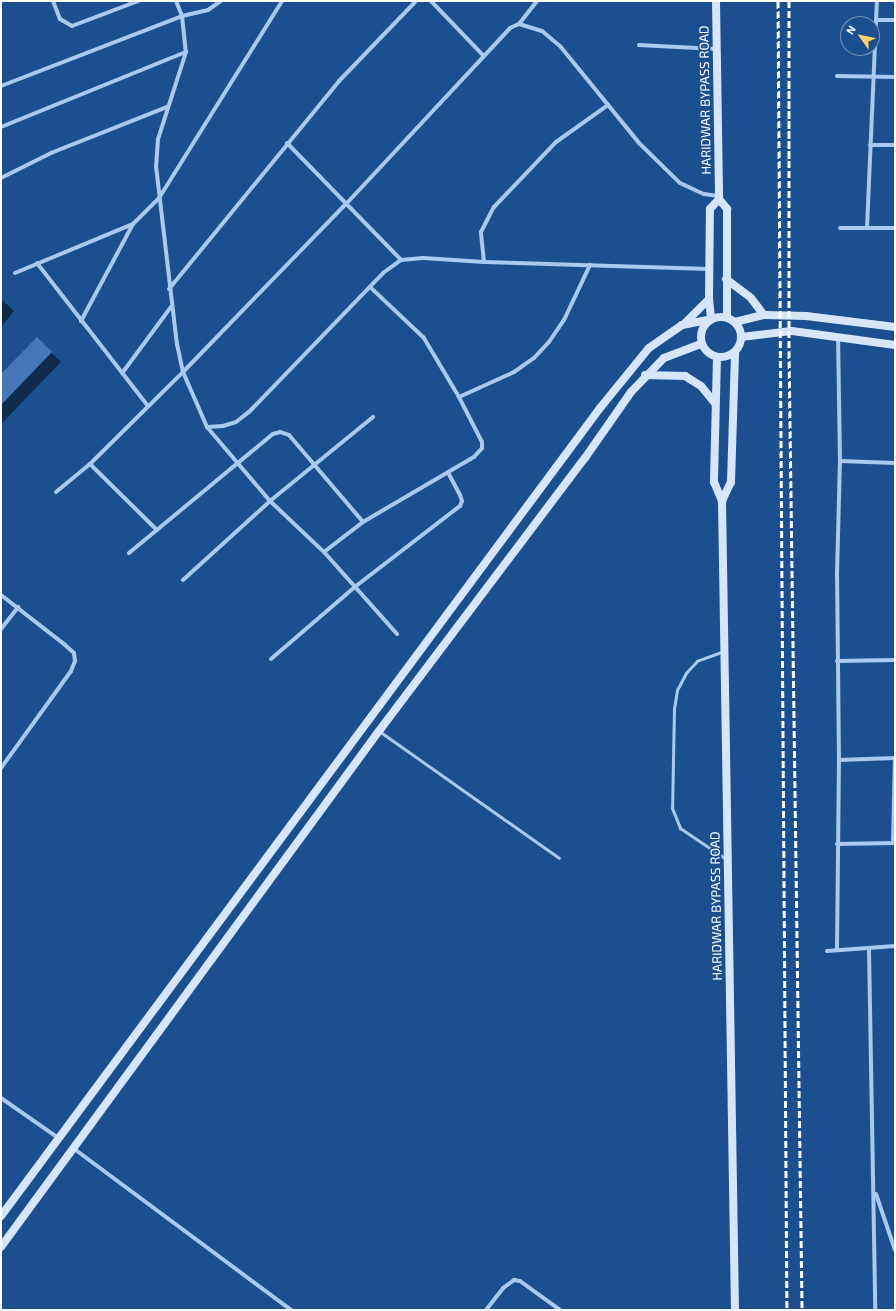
<!DOCTYPE html>
<html>
<head>
<meta charset="utf-8">
<style>
	body { margin:0 }
	#map { position:relative; width:896px; height:1311px; overflow:hidden; background:#1b4f8f; font-family:"Exo 2",sans-serif }
	div>[style] { position:absolute }
	.shadow>* { inset:0; background:#0007 }
	.building>* { inset:0; background:#4478b7 }
	.service>* { height:3px; margin:-1.5px; padding:0 1.5px; transform-origin:1.5px; border-radius:1.5px; background:#a9c9ee }
	.minor>* { height:4px; margin:-2px; padding:0 2px; transform-origin:2px; border-radius:2px; background:#a9c9ee }
	.secondary>* { height:8px; margin:-4px; padding:0 4px; transform-origin:4px; border-radius:4px; background:#d6e6fa }
	.secondary>.ring { margin:-4px; padding:0; box-sizing:content-box; background:none; border:8px solid #d6e6fa; border-radius:50% }
	.rail>* { height:3px; margin-top:-1.5px; transform-origin:0; background:repeating-linear-gradient(90deg,#fff 0 7px,transparent 0 10px) }
	span { translate:-50% -50%; white-space:nowrap; text-align:center; line-height:1.15; -webkit-text-stroke:3.5px #1b4f8f; paint-order:stroke }
	.street-label { font-size:13px; color:#fff }
	.frame { position:absolute; inset:0; border:2px solid #fff; pointer-events:none }
	.north { position:absolute; left:840px; top:16px; width:40px; height:40px; box-sizing:border-box; background:#1b4f8f; border:1px solid #7695bc; border-radius:50%; rotate:303deg; font-size:11px; font-weight:700; line-height:16px; text-align:center; color:#fff }
	.north::after { content:''; display:block; margin:auto; width:14px; height:18px; background:#ffd166; clip-path:polygon(50% 0,100% 100%,50% 72%,0 100%) }
</style>
</head>
<body>
<div id="map">
	<div class="shadow">
		<i style="clip-path:polygon(1px 299px,14px 311px,1px 327px)"></i>
		<i style="clip-path:polygon(37px 339px,61px 362px,1px 424px,1px 376px)"></i>
	</div>
	<div class="building">
		<i style="clip-path:polygon(37px 337px,52px 352px,1px 405px,1px 374px)"></i>
	</div>
	<div class="service">
		<i style="left:724px;top:651px;width:29px;rotate:160deg"></i>
		<i style="left:697px;top:661px;width:16px;rotate:133deg"></i>
		<i style="left:686px;top:673px;width:19px;rotate:118deg"></i>
		<i style="left:677px;top:690px;width:18px;rotate:99deg"></i>
		<i style="left:674px;top:708px;width:100px;rotate:91.1deg"></i>
		<i style="left:672px;top:808px;width:22px;rotate:68deg"></i>
		<i style="left:680px;top:828px;width:55px;rotate:34deg"></i>
		<i style="left:379px;top:731px;width:220px;rotate:35.2deg"></i>
	</div>
	<div class="minor">
		<i style="left:53px;top:1px;width:19px;rotate:69deg"></i>
		<i style="left:60px;top:19px;width:14px;rotate:30deg"></i>
		<i style="left:72px;top:26px;width:71px;rotate:-20.7deg"></i>
		<i style="left:176px;top:1px;width:16px;rotate:68deg"></i>
		<i style="left:182px;top:16px;width:36px;rotate:84deg"></i>
		<i style="left:186px;top:52px;width:91px;rotate:107.8deg"></i>
		<i style="left:158px;top:139px;width:27px;rotate:94deg"></i>
		<i style="left:156px;top:166px;width:179px;rotate:83.3deg"></i>
		<i style="left:177px;top:344px;width:29px;rotate:78deg"></i>
		<i style="left:183px;top:372px;width:60px;rotate:66.4deg"></i>
		<i style="left:207px;top:427px;width:16px;rotate:-4deg"></i>
		<i style="left:223px;top:426px;width:14px;rotate:-17deg"></i>
		<i style="left:236px;top:422px;width:16px;rotate:-38deg"></i>
		<i style="left:249px;top:412px;width:193px;rotate:-46deg"></i>
		<i style="left:383px;top:273px;width:22px;rotate:-36deg"></i>
		<i style="left:401px;top:260px;width:22px;rotate:-5deg"></i>
		<i style="left:423px;top:258px;width:61px;rotate:3.8deg"></i>
		<i style="left:484px;top:262px;width:225px;rotate:1.8deg"></i>
		<i style="left:431px;top:1px;width:76px;rotate:46.1deg"></i>
		<i style="left:877px;top:20px;width:18px"></i>
		<i style="left:519px;top:24px;width:29px;rotate:-52deg"></i>
		<i style="left:639px;top:45px;width:77px;rotate:3deg"></i>
		<i style="left:837px;top:76px;width:58px;rotate:1deg"></i>
		<i style="left:1px;top:86px;width:194px;rotate:-21.1deg"></i>
		<i style="left:182px;top:16px;width:27px;rotate:-13deg"></i>
		<i style="left:208px;top:10px;width:16px;rotate:-35deg"></i>
		<i style="left:1px;top:127px;width:200px;rotate:-22.1deg"></i>
		<i style="left:287px;top:143px;width:163px;rotate:45.7deg"></i>
		<i style="left:870px;top:145px;width:25px"></i>
		<i style="left:1px;top:178px;width:56px;rotate:-26.6deg"></i>
		<i style="left:51px;top:153px;width:125px;rotate:-21.6deg"></i>
		<i style="left:840px;top:228px;width:55px"></i>
		<i style="left:867px;top:228px;width:227px;rotate:-87.5deg"></i>
		<i style="left:484px;top:262px;width:30px;rotate:-96deg"></i>
		<i style="left:481px;top:232px;width:28px;rotate:-63deg"></i>
		<i style="left:494px;top:207px;width:90px;rotate:-46.4deg"></i>
		<i style="left:556px;top:142px;width:64px;rotate:-35.4deg"></i>
		<i style="left:37px;top:263px;width:180px;rotate:52.2deg"></i>
		<i style="left:15px;top:273px;width:128px;rotate:-22.6deg"></i>
		<i style="left:169px;top:289px;width:269px;rotate:-50.7deg"></i>
		<i style="left:339px;top:81px;width:111px;rotate:-46.1deg"></i>
		<i style="left:81px;top:321px;width:110px;rotate:-61.8deg"></i>
		<i style="left:133px;top:224px;width:37px;rotate:-45deg"></i>
		<i style="left:159px;top:198px;width:232px;rotate:-58deg"></i>
		<i style="left:123px;top:372px;width:81px;rotate:-53.6deg"></i>
		<i style="left:459px;top:397px;width:60px;rotate:-24.4deg"></i>
		<i style="left:514px;top:372px;width:24px;rotate:-35deg"></i>
		<i style="left:534px;top:358px;width:22px;rotate:-47deg"></i>
		<i style="left:549px;top:342px;width:27px;rotate:-56deg"></i>
		<i style="left:564px;top:320px;width:61px;rotate:-64.7deg"></i>
		<i style="left:207px;top:427px;width:97px;rotate:49.6deg"></i>
		<i style="left:270px;top:501px;width:74px;rotate:43.4deg"></i>
		<i style="left:324px;top:552px;width:110px;rotate:48.3deg"></i>
		<i style="left:840px;top:461px;width:55px;rotate:2.1deg"></i>
		<i style="left:90px;top:464px;width:94px;rotate:44.6deg"></i>
		<i style="left:56px;top:492px;width:44px;rotate:-39.5deg"></i>
		<i style="left:90px;top:464px;width:131px;rotate:-44.7deg"></i>
		<i style="left:183px;top:372px;width:235px;rotate:-45.9deg"></i>
		<i style="left:347px;top:203px;width:239px;rotate:-47deg"></i>
		<i style="left:510px;top:28px;width:10px;rotate:-24deg"></i>
		<i style="left:519px;top:24px;width:24px;rotate:17deg"></i>
		<i style="left:542px;top:31px;width:23px;rotate:40deg"></i>
		<i style="left:560px;top:46px;width:125px;rotate:50.8deg"></i>
		<i style="left:639px;top:143px;width:57px;rotate:44.3deg"></i>
		<i style="left:680px;top:183px;width:26px;rotate:25deg"></i>
		<i style="left:704px;top:194px;width:15px;rotate:8deg"></i>
		<i style="left:324px;top:552px;width:49px;rotate:-37.6deg"></i>
		<i style="left:363px;top:522px;width:129px;rotate:-30.4deg"></i>
		<i style="left:474px;top:457px;width:12px;rotate:-48deg"></i>
		<i style="left:482px;top:448px;width:6px;rotate:-90deg"></i>
		<i style="left:482px;top:442px;width:51px;rotate:-117.1deg"></i>
		<i style="left:459px;top:397px;width:69px;rotate:-120.7deg"></i>
		<i style="left:424px;top:338px;width:74px;rotate:-136.6deg"></i>
		<i style="left:129px;top:553px;width:187px;rotate:-39.6deg"></i>
		<i style="left:273px;top:434px;width:7px;rotate:-16deg"></i>
		<i style="left:280px;top:432px;width:9px;rotate:18deg"></i>
		<i style="left:289px;top:435px;width:114px;rotate:49.6deg"></i>
		<i style="left:183px;top:580px;width:118px;rotate:-42.2deg"></i>
		<i style="left:270px;top:501px;width:133px;rotate:-39.2deg"></i>
		<i style="left:1px;top:595px;width:80px;rotate:37.9deg"></i>
		<i style="left:64px;top:644px;width:13px;rotate:42deg"></i>
		<i style="left:74px;top:653px;width:8px;rotate:83deg"></i>
		<i style="left:75px;top:661px;width:11px;rotate:112deg"></i>
		<i style="left:71px;top:671px;width:120px;rotate:125.8deg"></i>
		<i style="left:1px;top:629px;width:28px;rotate:-52deg"></i>
		<i style="left:271px;top:659px;width:112px;rotate:-40.7deg"></i>
		<i style="left:356px;top:586px;width:131px;rotate:-37.6deg"></i>
		<i style="left:460px;top:506px;width:5px;rotate:-68deg"></i>
		<i style="left:462px;top:501px;width:6px;rotate:-108deg"></i>
		<i style="left:460px;top:495px;width:26px;rotate:-118deg"></i>
		<i style="left:837px;top:661px;width:58px;rotate:-1deg"></i>
		<i style="left:839px;top:760px;width:56px;rotate:-2deg"></i>
		<i style="left:893px;top:843px;width:85px;rotate:-88.7deg"></i>
		<i style="left:837px;top:844px;width:58px;rotate:-1deg"></i>
		<i style="left:869px;top:949px;width:361px;rotate:89deg"></i>
		<i style="left:837px;top:950px;width:190px;rotate:-89.4deg"></i>
		<i style="left:839px;top:760px;width:186px;rotate:-90.6deg"></i>
		<i style="left:837px;top:574px;width:113px;rotate:-88.5deg"></i>
		<i style="left:840px;top:461px;width:124px;rotate:-90.9deg"></i>
		<i style="left:827px;top:951px;width:68px;rotate:-4.2deg"></i>
		<i style="left:1px;top:1098px;width:68px;rotate:34.9deg"></i>
		<i style="left:73px;top:1148px;width:272px;rotate:36.6deg"></i>
		<i style="left:876px;top:1194px;width:59px;rotate:71.3deg"></i>
		<i style="left:486px;top:1310px;width:28px;rotate:-52deg"></i>
		<i style="left:503px;top:1288px;width:14px;rotate:-36deg"></i>
		<i style="left:514px;top:1280px;width:6px;rotate:9deg"></i>
		<i style="left:520px;top:1281px;width:49px;rotate:35.9deg"></i>
	</div>
	<div class="secondary">
		<i style="left:716px;top:1px;width:198px;rotate:89.1deg"></i>
		<i style="left:719px;top:199px;width:13px;rotate:51deg"></i>
		<i style="left:727px;top:209px;width:108px;rotate:90deg"></i>
		<i style="left:726px;top:279px;width:31px;rotate:37deg"></i>
		<i style="left:751px;top:298px;width:21px;rotate:53deg"></i>
		<i class="ring" style="left:701px;top:317px;width:32px;height:32px"></i>
		<i style="left:711px;top:318px;width:19px;rotate:-96deg"></i>
		<i style="left:709px;top:299px;width:90px;rotate:-89.4deg"></i>
		<i style="left:710px;top:209px;width:13px;rotate:-48deg"></i>
		<i style="left:735px;top:322px;width:30px;rotate:-14deg"></i>
		<i style="left:764px;top:315px;width:42px;rotate:1.4deg"></i>
		<i style="left:806px;top:316px;width:90px;rotate:7deg"></i>
		<i style="left:685px;top:323px;width:34px;rotate:-45deg"></i>
		<i style="left:741px;top:337px;width:51px;rotate:-6.7deg"></i>
		<i style="left:792px;top:331px;width:104px;rotate:7.7deg"></i>
		<i style="left:717px;top:357px;width:125px;rotate:91.4deg"></i>
		<i style="left:714px;top:482px;width:21px;rotate:67deg"></i>
		<i style="left:722px;top:501px;width:809px;rotate:89.08deg"></i>
		<i style="left:645px;top:375px;width:40px;rotate:1.4deg"></i>
		<i style="left:685px;top:376px;width:19px;rotate:32deg"></i>
		<i style="left:701px;top:386px;width:22px;rotate:51deg"></i>
		<i style="left:722px;top:501px;width:21px;rotate:-65deg"></i>
		<i style="left:731px;top:482px;width:130px;rotate:-88.2deg"></i>
		<i style="left:1px;top:1216px;width:1006px;rotate:-53.45deg"></i>
		<i style="left:600px;top:408px;width:77px;rotate:-50.8deg"></i>
		<i style="left:649px;top:348px;width:40px;rotate:-34.9deg"></i>
		<i style="left:682px;top:325px;width:26px;rotate:-11deg"></i>
		<i style="left:1px;top:1247px;width:640px;rotate:-53.78deg"></i>
		<i style="left:379px;top:731px;width:342px;rotate:-53deg"></i>
		<i style="left:585px;top:458px;width:80px;rotate:-55.1deg"></i>
		<i style="left:631px;top:392px;width:47px;rotate:-45.9deg"></i>
		<i style="left:664px;top:358px;width:40px;rotate:-21deg"></i>
	</div>
	<div class="rail">
		<i style="left:778px;top:1px;width:1309px;rotate:89.61deg"></i>
		<i style="left:789px;top:1px;width:350px;rotate:90deg"></i>
		<i style="left:789px;top:351px;width:959px;rotate:89.22deg"></i>
	</div>
	<div class="street-label">
		<span style="left:705px;top:100px;rotate:-91deg">HARIDWAR BYPASS ROAD</span>
		<span style="left:716px;top:906px;rotate:-91deg">HARIDWAR BYPASS ROAD</span>
	</div>
	<div class="frame"></div>
	<div class="north">N</div>
</div>
</body>
</html>
